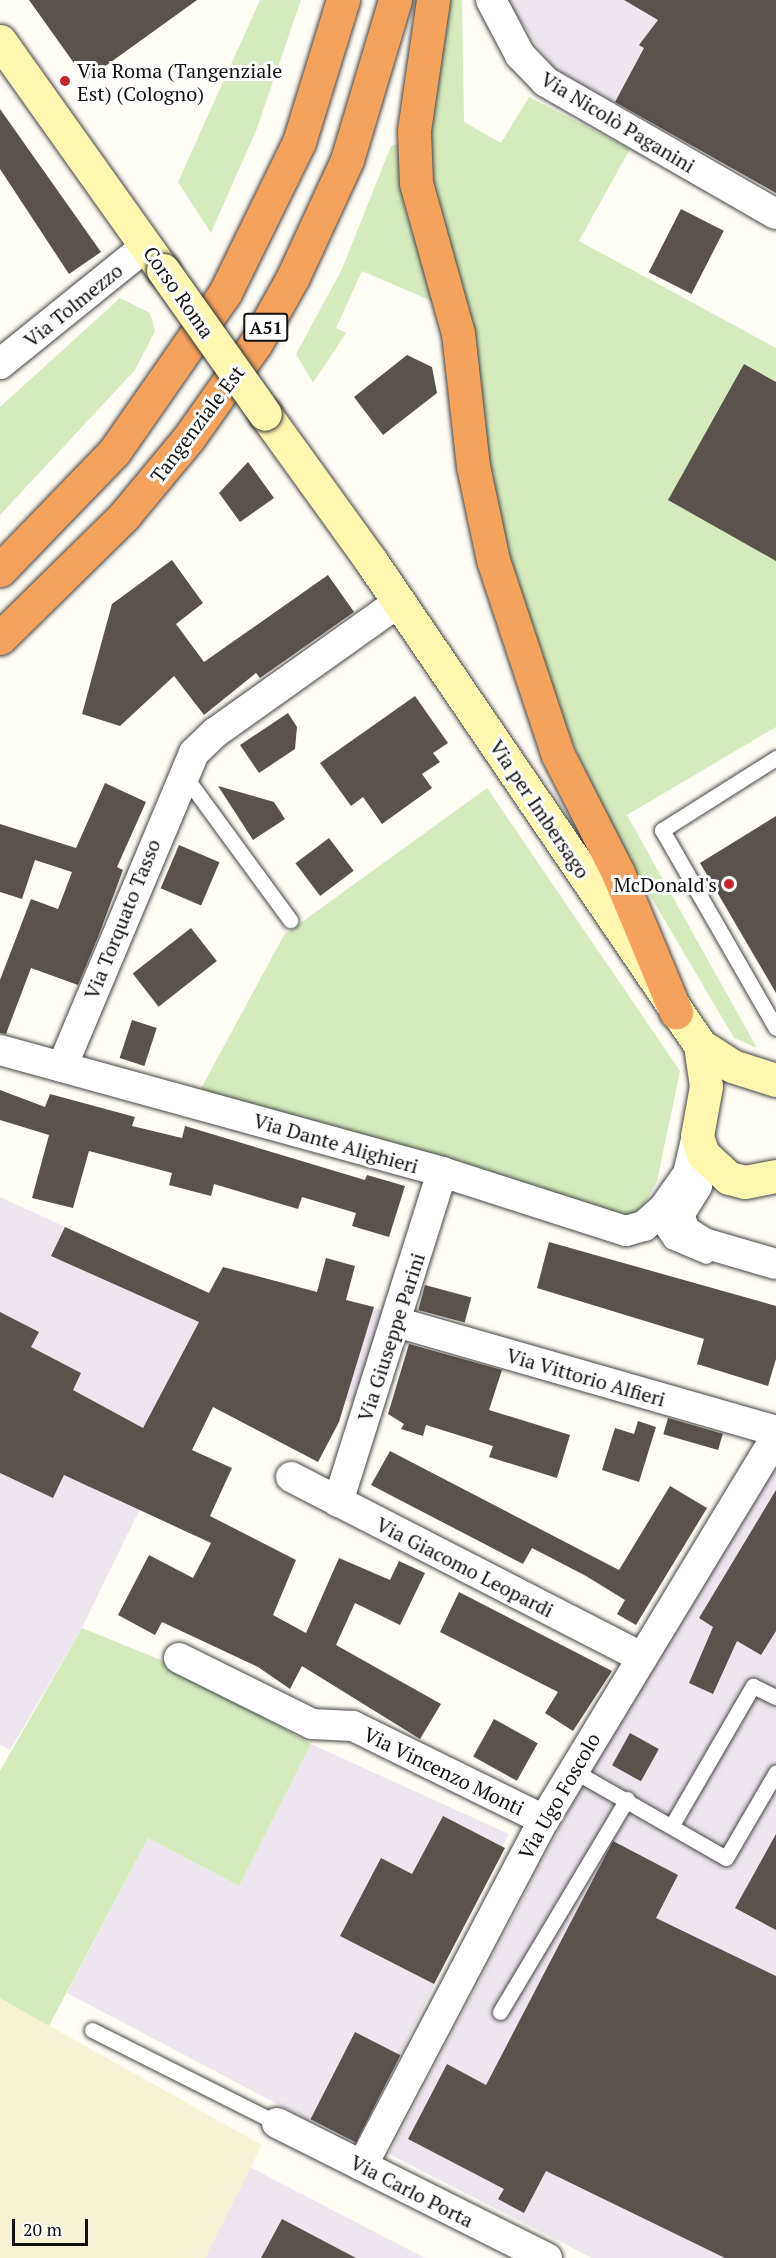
<!DOCTYPE html>
<html>
<head>
<meta charset="utf-8">
<style>
	body { margin:0 }
	#map { position:relative; width:776px; height:2258px; overflow:hidden; background:#fffdf5; font-family:"PT Serif",serif }
	div>[style] { position:absolute }
	.industrial>* { inset:0; background:#eee6ef }
	.farmland>* { inset:0; background:#f6f3d4 }
	.green>* { inset:0; background:#d5ebbd }
	.building>* { inset:0; background:#5a524d; transform-origin:0 0 }
	.roads { filter:drop-shadow(0 0 2px #444) drop-shadow(0 0 2px #444) }
	.lane>* { height:15px; margin:-7.5px; padding:0 7.5px; transform-origin:7.5px; border-radius:7.5px; background:#fff }
	.street>* { height:30px; margin:-15px; padding:0 15px; transform-origin:15px; border-radius:15px; background:#fff }
	.secondary>* { height:33px; margin:-16.5px; padding:0 16.5px; transform-origin:16.5px; border-radius:16.5px; background:#fff6b0 }
	.highway>* { height:33px; margin:-16.5px; padding:0 16.5px; transform-origin:16.5px; border-radius:16.5px; background:#f5a25d }
	.bridges { filter:drop-shadow(0 0 2px #333) drop-shadow(0 0 2px #333) }
	.secondary-bridge>* { height:33px; margin:-16.5px; padding:0 16.5px; transform-origin:16.5px; border-radius:16.5px; background:#fff6b0 }
	.dots>* { width:16px; height:16px; translate:-50% -50%; box-sizing:border-box; border:3px solid #fff; border-radius:50% }
	span { translate:-50% -50%; white-space:nowrap; text-align:center; line-height:1.15; -webkit-text-stroke:6px #fff; paint-order:stroke }
	.shield-label span { padding:2px 4px; background:#fff; border:2px solid; border-radius:4px; -webkit-text-stroke-width:0 }
	.shield-label { font-size:18px; color:#111; font-weight:700 }
	.poi-label { font-size:20px; color:#111 }
	.left { translate:0 -50%; text-align:left }
	.right { translate:-100% -50%; text-align:right }
	.street-label { font-size:20px; color:#111 }
	.scale { position:absolute; left:12px; top:2219px; width:76px; height:27px; box-sizing:border-box; border:3px solid #111; border-top:0; padding-left:8px; font-size:18px; line-height:21px; white-space:nowrap; color:#111; -webkit-text-stroke:4px #fff; paint-order:stroke }
</style>
</head>
<body>
<div id="map">
	<div class="industrial">
		<i style="clip-path:polygon(506px 0,776px 0,776px 193px,553px 68px)"></i>
		<i style="clip-path:polygon(0 1197px,209px 1293px,223px 1267px,389px 1312px,358px 1406px,241px 1352px,184px 1418px,82px 1628px,10px 1750px,0 1745px)"></i>
		<i style="clip-path:polygon(776px 1464px,776px 2258px,592px 2258px,389px 2154px,578px 1793px)"></i>
		<i style="clip-path:polygon(311px 1744px,509px 1834px,355px 2145px,67px 1993px,148px 1838px,239px 1886px)"></i>
		<i style="clip-path:polygon(244px 2164px,425px 2258px,202px 2258px)"></i>
	</div>
	<div class="farmland">
		<i style="clip-path:polygon(0 1998px,262px 2145px,205px 2258px,0 2258px)"></i>
	</div>
	<div class="green">
		<i style="clip-path:polygon(260px 0,301px 0,257px 128px,211px 233px,178px 182px)"></i>
		<i style="clip-path:polygon(446px 0,462px 0,464px 122px,501px 143px,529px 97px,630px 149px,579px 241px,776px 348px,776px 727px,627px 815px,757px 1048px,734px 1038px,611px 829px,544px 677px,503px 548px,432px 186px,428px 127px)"></i>
		<i style="clip-path:polygon(397px 144px,404px 205px,434px 302px,362px 271px,336px 328px,346px 333px,313px 383px,296px 354px,342px 269px,391px 146px)"></i>
		<i style="clip-path:polygon(120px 298px,150px 313px,155px 331px,135px 370px,0 515px,0 407px)"></i>
		<i style="clip-path:polygon(487px 788px,680px 1071px,657px 1181px,643px 1206px,626px 1219px,198px 1094px,284px 935px)"></i>
		<i style="clip-path:polygon(82px 1628px,161px 1660px,311px 1744px,239px 1886px,148px 1838px,49px 2026px,0 1998px,0 1771px)"></i>
	</div>
	<div class="building">
		<i style="clip-path:polygon(29px 0,197px 0,86px 80px)"></i>
		<i style="clip-path:polygon(624px 0,776px 0,776px 193px,615px 102px,644px 48px,639px 45px,658px 20px)"></i>
		<i style="clip-path:polygon(0 109px,101px 252px,69px 274px,0 169px)"></i>
		<i style="left:681px;top:209px;width:48px;height:71px;rotate:27deg"></i>
		<i style="clip-path:polygon(407px 355px,432px 367px,437px 393px,383px 435px,354px 397px)"></i>
		<i style="clip-path:polygon(744px 364px,776px 382px,776px 561px,668px 500px)"></i>
		<i style="clip-path:polygon(248px 462px,274px 498px,240px 522px,219px 493px)"></i>
		<i style="clip-path:polygon(172px 560px,203px 603px,176px 624px,204px 662px,328px 575px,354px 612px,260px 678px,256px 673px,204px 715px,174px 676px,120px 726px,82px 714px,112px 604px)"></i>
		<i style="clip-path:polygon(415px 696px,448px 743px,433px 753px,440px 762px,422px 774px,432px 788px,382px 824px,363px 797px,351px 806px,320px 763px)"></i>
		<i style="clip-path:polygon(288px 713px,297px 727px,295px 749px,259px 773px,240px 745px)"></i>
		<i style="clip-path:polygon(105px 783px,146px 802px,117px 867px,123px 870px,98px 937px,78px 985px,31px 968px,6px 1034px,0 1033px,0 980px,31px 899px,58px 909px,72px 872px,35px 860px,22px 899px,0 892px,0 824px,76px 848px)"></i>
		<i style="clip-path:polygon(218px 786px,274px 802px,285px 819px,253px 840px)"></i>
		<i style="clip-path:polygon(776px 816px,776px 993px,700px 863px)"></i>
		<i style="left:329px;top:838px;width:41px;height:42px;rotate:53deg"></i>
		<i style="left:179px;top:845px;width:44px;height:47px;rotate:23deg"></i>
		<i style="left:191px;top:928px;width:42px;height:74px;rotate:52deg"></i>
		<i style="left:132px;top:1020px;width:26px;height:40px;rotate:18deg"></i>
		<i style="clip-path:polygon(0 1090px,45px 1107px,50px 1094px,135px 1117px,132px 1126px,182px 1138px,185px 1126px,365px 1180px,367px 1175px,405px 1186px,389px 1237px,352px 1226px,356px 1213px,302px 1197px,298px 1209px,214px 1184px,211px 1196px,169px 1185px,172px 1173px,89px 1151px,73px 1208px,32px 1198px,49px 1135px,0 1120px)"></i>
		<i style="clip-path:polygon(65px 1227px,209px 1293px,223px 1267px,317px 1292px,326px 1258px,355px 1266px,346px 1300px,374px 1307px,339px 1422px,318px 1462px,213px 1407px,192px 1450px,232px 1468px,210px 1516px,296px 1560px,273px 1615px,306px 1633px,339px 1558px,390px 1580px,399px 1561px,425px 1573px,400px 1625px,355px 1603px,336px 1645px,441px 1704px,420px 1739px,302px 1666px,290px 1689px,258px 1667px,162px 1622px,155px 1635px,118px 1615px,149px 1555px,193px 1578px,211px 1543px,64px 1475px,53px 1498px,0 1473px,0 1312px,39px 1332px,31px 1347px,81px 1373px,73px 1390px,143px 1428px,199px 1322px,51px 1256px)"></i>
		<i style="clip-path:polygon(549px 1242px,776px 1306px,776px 1359px,768px 1386px,697px 1364px,704px 1339px,537px 1288px)"></i>
		<i style="left:425px;top:1285px;width:48px;height:26px;rotate:15deg"></i>
		<i style="clip-path:polygon(409px 1344px,502px 1370px,489px 1410px,570px 1435px,557px 1478px,489px 1457px,493px 1446px,426px 1425px,423px 1436px,401px 1429px,404px 1424px,388px 1414px)"></i>
		<i style="left:668px;top:1418px;width:57px;height:17px;rotate:16deg"></i>
		<i style="clip-path:polygon(638px 1421px,656px 1427px,639px 1482px,602px 1470px,615px 1428px,634px 1434px)"></i>
		<i style="clip-path:polygon(390px 1451px,619px 1570px,670px 1486px,707px 1508px,636px 1625px,617px 1614px,625px 1600px,586px 1576px,532px 1548px,523px 1564px,371px 1485px)"></i>
		<i style="clip-path:polygon(776px 1490px,776px 1631px,761px 1655px,737px 1641px,713px 1694px,689px 1683px,713px 1627px,699px 1618px)"></i>
		<i style="clip-path:polygon(459px 1592px,612px 1671px,573px 1731px,545px 1713px,558px 1692px,440px 1632px)"></i>
		<i style="left:494px;top:1719px;width:50px;height:43px;rotate:29deg"></i>
		<i style="left:630px;top:1733px;width:33px;height:37px;rotate:29deg"></i>
		<i style="clip-path:polygon(443px 1816px,505px 1848px,434px 1984px,340px 1936px,381px 1858px,412px 1874px)"></i>
		<i style="clip-path:polygon(776px 1834px,776px 1930px,735px 1908px)"></i>
		<i style="clip-path:polygon(613px 1841px,678px 1875px,656px 1918px,776px 1976px,776px 2258px,725px 2258px,546px 2171px,524px 2213px,498px 2199px,504px 2189px,408px 2139px,447px 2064px,486px 2085px)"></i>
		<i style="left:355px;top:2032px;width:51px;height:98px;rotate:27deg"></i>
		<i style="clip-path:polygon(282px 2219px,356px 2258px,261px 2258px)"></i>
	</div>
	<div class="roads">
		<div class="lane">
			<i style="left:776px;top:758px;width:135px;rotate:147.7deg"></i>
			<i style="left:662px;top:830px;width:228px;rotate:60.1deg"></i>
			<i style="left:184px;top:775px;width:180px;rotate:53.8deg"></i>
			<i style="left:663px;top:1211px;width:17px;rotate:93deg"></i>
			<i style="left:662px;top:1228px;width:16px;rotate:55deg"></i>
			<i style="left:671px;top:1241px;width:38px;rotate:23deg"></i>
			<i style="left:574px;top:1771px;width:175px;rotate:29.8deg"></i>
			<i style="left:726px;top:1858px;width:99px;rotate:-59.8deg"></i>
			<i style="left:672px;top:1825px;width:161px;rotate:-59.8deg"></i>
			<i style="left:753px;top:1686px;width:25px;rotate:26deg"></i>
			<i style="left:500px;top:2012px;width:248px;rotate:-59.2deg"></i>
			<i style="left:92px;top:2030px;width:207px;rotate:26.7deg"></i>
		</div>
		<div class="street">
			<i style="left:491px;top:0;width:62px;rotate:62.2deg"></i>
			<i style="left:520px;top:55px;width:37px;rotate:46deg"></i>
			<i style="left:546px;top:82px;width:265px;rotate:29.9deg"></i>
			<i style="left:0;top:364px;width:188px;rotate:-38.9deg"></i>
			<i style="left:0;top:1050px;width:459px;rotate:15.4deg"></i>
			<i style="left:442px;top:1172px;width:193px;rotate:17.8deg"></i>
			<i style="left:626px;top:1231px;width:19px;rotate:-16deg"></i>
			<i style="left:644px;top:1226px;width:27px;rotate:-42deg"></i>
			<i style="left:664px;top:1208px;width:42px;rotate:-54.8deg"></i>
			<i style="left:688px;top:1174px;width:39px;rotate:-77deg"></i>
			<i style="left:62px;top:1067px;width:341px;rotate:-67.2deg"></i>
			<i style="left:194px;top:753px;width:30px;rotate:-44deg"></i>
			<i style="left:216px;top:732px;width:224px;rotate:-35.4deg"></i>
			<i style="left:697px;top:1186px;width:34px;rotate:122deg"></i>
			<i style="left:679px;top:1215px;width:17px;rotate:69deg"></i>
			<i style="left:685px;top:1231px;width:22px;rotate:32deg"></i>
			<i style="left:704px;top:1243px;width:75px;rotate:16.3deg"></i>
			<i style="left:396px;top:1322px;width:395px;rotate:16deg"></i>
			<i style="left:291px;top:1477px;width:391px;rotate:27.2deg"></i>
			<i style="left:338px;top:1502px;width:346px;rotate:-72.5deg"></i>
			<i style="left:179px;top:1658px;width:148px;rotate:26.4deg"></i>
			<i style="left:312px;top:1724px;width:41px;rotate:2.8deg"></i>
			<i style="left:353px;top:1726px;width:213px;rotate:26.2deg"></i>
			<i style="left:277px;top:2123px;width:302px;rotate:26.6deg"></i>
			<i style="left:362px;top:2166px;width:391px;rotate:-62.3deg"></i>
			<i style="left:544px;top:1820px;width:448px;rotate:-58.8deg"></i>
		</div>
		<div class="secondary">
			<i style="left:0;top:41px;width:281px;rotate:54.6deg"></i>
			<i style="left:265px;top:414px;width:181px;rotate:54.2deg"></i>
			<i style="left:371px;top:561px;width:585px;rotate:55.79deg"></i>
			<i style="left:700px;top:1045px;width:38px;rotate:33deg"></i>
			<i style="left:732px;top:1066px;width:46px;rotate:17.7deg"></i>
			<i style="left:700px;top:1045px;width:41px;rotate:81.7deg"></i>
			<i style="left:706px;top:1086px;width:51px;rotate:100.2deg"></i>
			<i style="left:697px;top:1136px;width:19px;rotate:72deg"></i>
			<i style="left:703px;top:1154px;width:35px;rotate:43deg"></i>
			<i style="left:729px;top:1178px;width:16px;rotate:14deg"></i>
			<i style="left:745px;top:1182px;width:32px;rotate:-11deg"></i>
		</div>
		<div class="highway">
			<i style="left:433px;top:0;width:132px;rotate:98.3deg"></i>
			<i style="left:414px;top:131px;width:52px;rotate:87.8deg"></i>
			<i style="left:416px;top:183px;width:156px;rotate:74.4deg"></i>
			<i style="left:458px;top:333px;width:134px;rotate:83.6deg"></i>
			<i style="left:473px;top:466px;width:96px;rotate:78deg"></i>
			<i style="left:493px;top:560px;width:206px;rotate:71.6deg"></i>
			<i style="left:558px;top:755px;width:132px;rotate:63deg"></i>
			<i style="left:618px;top:873px;width:151px;rotate:67.4deg"></i>
			<i style="left:0;top:570px;width:164px;rotate:-46deg"></i>
			<i style="left:114px;top:452px;width:194px;rotate:-55.1deg"></i>
			<i style="left:225px;top:293px;width:168px;rotate:-63.9deg"></i>
			<i style="left:299px;top:142px;width:149px;rotate:-72.8deg"></i>
			<i style="left:0;top:638px;width:174px;rotate:-44.5deg"></i>
			<i style="left:124px;top:516px;width:100px;rotate:-50.3deg"></i>
			<i style="left:188px;top:439px;width:118px;rotate:-54.7deg"></i>
			<i style="left:256px;top:343px;width:76px;rotate:-60.7deg"></i>
			<i style="left:293px;top:277px;width:129px;rotate:-65.2deg"></i>
			<i style="left:347px;top:160px;width:167px;rotate:-73.3deg"></i>
		</div>
	</div>
	<div class="bridges">
		<div class="secondary-bridge">
			<i style="left:163px;top:270px;width:176px;rotate:54.7deg"></i>
		</div>
	</div>
	<div class="dots">
		<i style="left:65px;top:81px;background:#c4262e"></i>
		<i style="left:729px;top:884px;background:#c4262e"></i>
	</div>
	<div class="shield-label">
		<span style="left:266px;top:327px">A51</span>
	</div>
	<div class="poi-label">
		<span class="left" style="left:77px;top:82px">Via Roma (Tangenziale<br>Est) (Cologno)</span>
		<span class="right" style="left:717px;top:884px">McDonald's</span>
	</div>
	<div class="street-label">
		<span style="left:618px;top:122px;rotate:31deg">Via Nicolò Paganini</span>
		<span style="left:179px;top:292px;rotate:55deg">Corso Roma</span>
		<span style="left:73px;top:305px;rotate:-39deg">Via Tolmezzo</span>
		<span style="left:197px;top:424px;rotate:-53deg">Tangenziale Est</span>
		<span style="left:540px;top:809px;rotate:56deg">Via per Imbersago</span>
		<span style="left:122px;top:919px;rotate:-68deg">Via Torquato Tasso</span>
		<span style="left:336px;top:1143px;rotate:16deg">Via Dante Alighieri</span>
		<span style="left:391px;top:1337px;rotate:-72deg">Via Giuseppe Parini</span>
		<span style="left:586px;top:1377px;rotate:16deg">Via Vittorio Alfieri</span>
		<span style="left:465px;top:1567px;rotate:27deg">Via Giacomo Leopardi</span>
		<span style="left:444px;top:1771px;rotate:26deg">Via Vincenzo Monti</span>
		<span style="left:559px;top:1796px;rotate:-60deg">Via Ugo Foscolo</span>
		<span style="left:412px;top:2191px;rotate:27deg">Via Carlo Porta</span>
	</div>
	<div class="scale">20 m</div>
</div>
</body>
</html>
